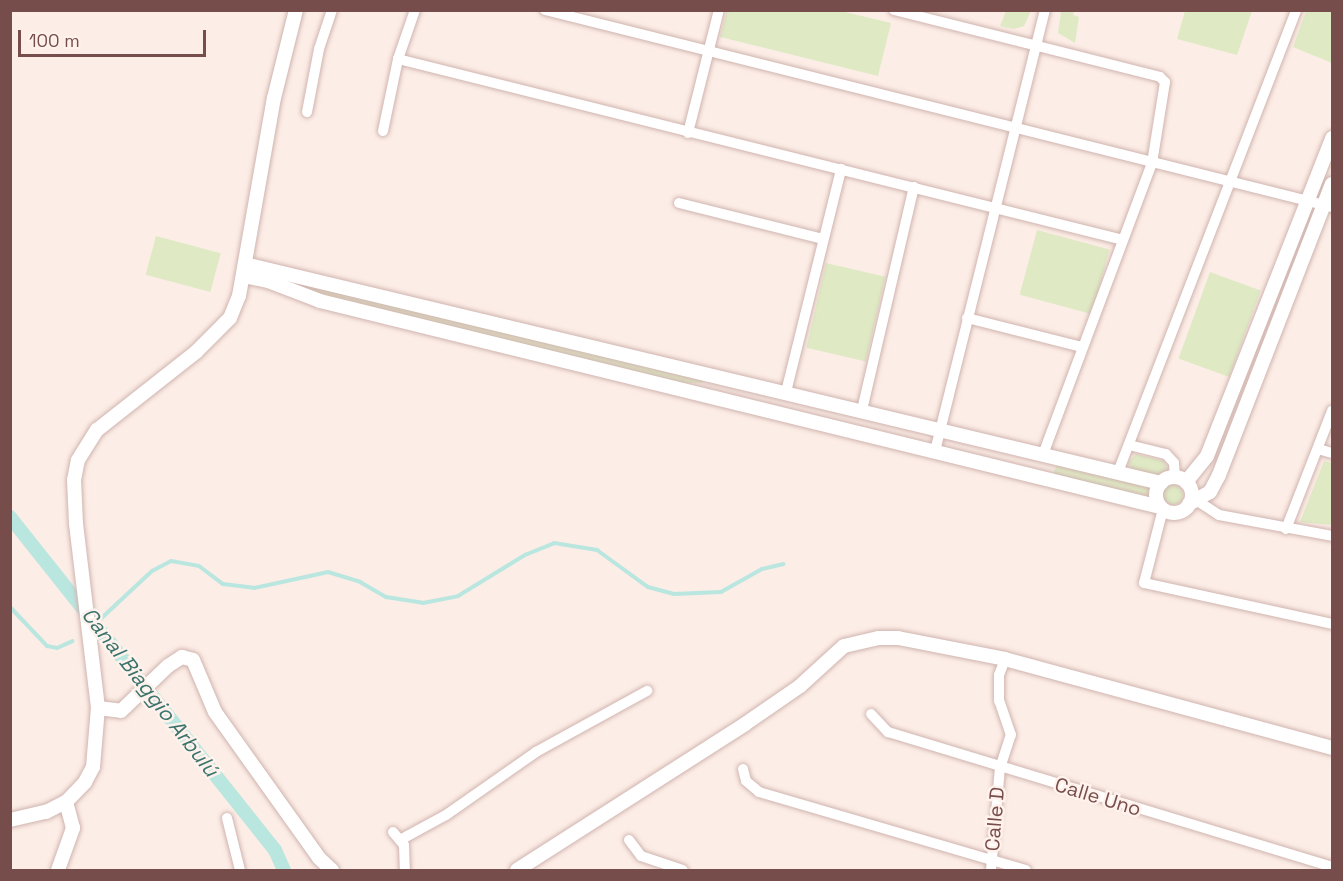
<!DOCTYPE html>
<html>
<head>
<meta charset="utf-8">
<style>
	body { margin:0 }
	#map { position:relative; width:1343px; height:881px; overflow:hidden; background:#fcede6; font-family:"Space Grotesk",sans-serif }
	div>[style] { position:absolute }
	.green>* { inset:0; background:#dfeac4; transform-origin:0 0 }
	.round { border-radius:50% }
	.stream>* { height:4px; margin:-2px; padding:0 2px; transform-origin:2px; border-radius:2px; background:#bae6e0 }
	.canal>* { height:14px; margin:-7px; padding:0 7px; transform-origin:7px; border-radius:7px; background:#bae6e0 }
	.roads { filter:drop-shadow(0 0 2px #d0b4af) drop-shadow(0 0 2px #d0b4af) }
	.street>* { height:10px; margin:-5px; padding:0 5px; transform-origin:5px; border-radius:5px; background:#fff }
	.secondary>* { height:14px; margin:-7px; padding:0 7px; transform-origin:7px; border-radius:7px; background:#fff }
	.secondary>.ring { margin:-7px; padding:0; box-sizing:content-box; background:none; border:14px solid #fff; border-radius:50% }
	span { translate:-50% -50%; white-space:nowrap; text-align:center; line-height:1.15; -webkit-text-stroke:5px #fff2ec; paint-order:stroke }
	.street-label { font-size:20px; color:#764d4b }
	.water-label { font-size:21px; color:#3b746d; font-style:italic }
	.frame { position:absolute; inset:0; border:12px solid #764d4b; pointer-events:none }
	.scale { position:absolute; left:18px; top:30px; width:188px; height:27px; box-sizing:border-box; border:3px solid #764d4b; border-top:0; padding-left:8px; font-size:18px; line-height:21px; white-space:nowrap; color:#764d4b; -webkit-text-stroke:4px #fff2ec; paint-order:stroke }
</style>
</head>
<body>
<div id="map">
	<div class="green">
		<i style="clip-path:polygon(727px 10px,841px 11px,891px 23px,878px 76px,720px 37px)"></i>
		<i style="clip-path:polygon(1006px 11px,1006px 10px,1031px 11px,1024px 26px,1014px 29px,1000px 26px)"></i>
		<i style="clip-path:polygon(1061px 11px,1074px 11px,1073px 15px,1079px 17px,1075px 43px,1058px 33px)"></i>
		<i style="clip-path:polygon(1185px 11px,1252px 11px,1237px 55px,1177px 39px)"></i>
		<i style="clip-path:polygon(1306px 11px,1332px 11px,1332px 63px,1293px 47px)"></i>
		<i style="left:1037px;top:230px;width:75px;height:67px;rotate:15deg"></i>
		<i style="left:156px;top:236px;width:67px;height:40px;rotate:15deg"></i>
		<i style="left:826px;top:263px;width:61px;height:87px;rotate:13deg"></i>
		<i style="left:1210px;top:272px;width:54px;height:92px;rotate:20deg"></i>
		<i style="clip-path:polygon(272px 276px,704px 380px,702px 383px,676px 383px,323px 297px)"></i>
		<i style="clip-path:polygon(1136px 454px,1164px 461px,1168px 472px,1156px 475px,1133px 470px,1128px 463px)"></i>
		<i style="clip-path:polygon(1324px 461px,1332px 463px,1332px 525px,1300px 522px)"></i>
		<i style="clip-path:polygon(1057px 464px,1151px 486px,1153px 497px,1053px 475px)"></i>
		<i class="round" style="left:1163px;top:485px;width:20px;height:20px"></i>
	</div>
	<div class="stream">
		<i style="left:10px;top:607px;width:54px;rotate:46.5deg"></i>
		<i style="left:47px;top:646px;width:10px;rotate:11deg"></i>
		<i style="left:57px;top:648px;width:17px;rotate:-24deg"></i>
		<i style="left:93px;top:626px;width:81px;rotate:-43deg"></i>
		<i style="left:152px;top:571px;width:21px;rotate:-28deg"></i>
		<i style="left:171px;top:561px;width:28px;rotate:10deg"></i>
		<i style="left:199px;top:566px;width:30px;rotate:37deg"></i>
		<i style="left:223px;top:584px;width:31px;rotate:7deg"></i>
		<i style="left:254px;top:588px;width:76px;rotate:-12.2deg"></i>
		<i style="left:328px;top:572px;width:34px;rotate:17deg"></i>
		<i style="left:360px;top:582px;width:30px;rotate:30deg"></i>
		<i style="left:386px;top:597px;width:37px;rotate:9deg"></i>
		<i style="left:423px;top:603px;width:36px;rotate:-11deg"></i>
		<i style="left:458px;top:596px;width:79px;rotate:-31.5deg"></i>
		<i style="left:525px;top:555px;width:31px;rotate:-22deg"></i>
		<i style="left:554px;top:543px;width:44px;rotate:9.2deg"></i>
		<i style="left:597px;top:550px;width:63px;rotate:36deg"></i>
		<i style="left:648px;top:587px;width:27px;rotate:15deg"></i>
		<i style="left:674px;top:594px;width:47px;rotate:-2.4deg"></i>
		<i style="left:721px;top:592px;width:47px;rotate:-29.3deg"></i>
		<i style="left:762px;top:569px;width:22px;rotate:-13deg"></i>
	</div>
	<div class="canal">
		<i style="left:10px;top:517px;width:426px;rotate:51.5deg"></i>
		<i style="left:275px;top:850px;width:22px;rotate:66deg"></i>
	</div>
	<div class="roads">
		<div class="street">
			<i style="left:545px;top:10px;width:811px;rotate:14.05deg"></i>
			<i style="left:894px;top:10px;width:274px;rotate:14.1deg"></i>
			<i style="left:1160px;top:77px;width:7px;rotate:45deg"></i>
			<i style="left:1165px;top:82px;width:82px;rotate:99.1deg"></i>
			<i style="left:1152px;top:163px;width:311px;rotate:110.5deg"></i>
			<i style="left:398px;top:59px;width:747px;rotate:14.02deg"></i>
			<i style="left:307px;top:112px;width:64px;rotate:-79.2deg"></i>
			<i style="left:319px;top:49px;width:41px;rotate:-71.6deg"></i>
			<i style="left:383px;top:131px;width:74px;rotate:-78.2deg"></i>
			<i style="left:398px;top:59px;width:52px;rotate:-70.9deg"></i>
			<i style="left:688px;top:133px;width:127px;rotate:-75.9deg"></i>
			<i style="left:679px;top:203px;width:148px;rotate:14deg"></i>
			<i style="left:967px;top:318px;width:119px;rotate:14.2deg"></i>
			<i style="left:786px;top:392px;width:230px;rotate:-76.1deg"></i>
			<i style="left:862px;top:410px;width:229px;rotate:-76.9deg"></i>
			<i style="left:1129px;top:445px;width:38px;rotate:14deg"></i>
			<i style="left:1166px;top:454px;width:12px;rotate:48deg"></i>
			<i style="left:1174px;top:463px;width:15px;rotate:86deg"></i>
			<i style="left:1318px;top:449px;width:15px;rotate:16deg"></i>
			<i style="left:935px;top:451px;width:455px;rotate:-76deg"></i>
			<i style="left:1118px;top:472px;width:495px;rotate:-68.9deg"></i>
			<i style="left:1196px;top:500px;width:27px;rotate:33deg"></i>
			<i style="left:1219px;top:515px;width:115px;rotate:10.5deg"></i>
			<i style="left:1163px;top:509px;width:76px;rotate:104.4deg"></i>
			<i style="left:1144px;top:583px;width:192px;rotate:12.3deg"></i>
			<i style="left:1286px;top:529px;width:127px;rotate:-68.7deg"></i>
			<i style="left:871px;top:714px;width:25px;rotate:47deg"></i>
			<i style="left:888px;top:732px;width:464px;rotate:16.9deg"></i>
			<i style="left:743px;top:769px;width:12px;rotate:76deg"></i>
			<i style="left:746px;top:781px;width:17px;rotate:40deg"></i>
			<i style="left:759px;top:792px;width:278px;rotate:16.3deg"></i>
			<i style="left:227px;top:818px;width:54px;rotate:76deg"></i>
			<i style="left:393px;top:832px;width:17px;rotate:50deg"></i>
			<i style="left:404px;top:845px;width:25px;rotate:88deg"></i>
			<i style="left:400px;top:840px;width:52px;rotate:-28.5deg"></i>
			<i style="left:446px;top:815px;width:110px;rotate:-35deg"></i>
			<i style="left:536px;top:752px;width:127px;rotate:-28.8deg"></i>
			<i style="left:629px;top:840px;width:20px;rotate:53deg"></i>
			<i style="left:641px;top:856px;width:44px;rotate:18.4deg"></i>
			<i style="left:991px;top:870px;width:102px;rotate:-85deg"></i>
			<i style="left:1000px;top:768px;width:35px;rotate:-72deg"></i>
			<i style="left:1011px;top:735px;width:36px;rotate:-109deg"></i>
			<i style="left:999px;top:701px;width:26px;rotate:-90deg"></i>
			<i style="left:999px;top:675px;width:17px;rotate:-69deg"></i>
		</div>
		<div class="secondary">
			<i style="left:245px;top:264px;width:942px;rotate:13.45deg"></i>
			<i style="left:243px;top:276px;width:25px;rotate:11deg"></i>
			<i style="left:268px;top:281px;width:56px;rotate:21deg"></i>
			<i style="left:320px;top:301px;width:865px;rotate:13.78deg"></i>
			<i class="ring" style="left:1156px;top:477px;width:22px;height:22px"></i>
			<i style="left:1186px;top:482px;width:33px;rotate:-51deg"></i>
			<i style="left:1207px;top:456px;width:342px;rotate:-68.5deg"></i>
			<i style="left:1189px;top:504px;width:24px;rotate:-30deg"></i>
			<i style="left:1210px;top:492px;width:19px;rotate:-62deg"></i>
			<i style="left:1219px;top:475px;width:312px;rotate:-68.8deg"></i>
			<i style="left:98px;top:708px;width:23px;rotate:7deg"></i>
			<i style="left:121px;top:711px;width:65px;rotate:-43.8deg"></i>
			<i style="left:168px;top:666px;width:17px;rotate:-33deg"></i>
			<i style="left:182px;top:657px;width:11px;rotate:15deg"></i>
			<i style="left:193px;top:660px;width:56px;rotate:67.1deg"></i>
			<i style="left:215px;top:712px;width:179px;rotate:54.5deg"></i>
			<i style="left:319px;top:858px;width:18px;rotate:43deg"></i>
			<i style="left:10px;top:820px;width:37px;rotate:-13deg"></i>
			<i style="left:46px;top:812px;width:22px;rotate:-27deg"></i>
			<i style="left:66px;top:802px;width:28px;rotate:-46deg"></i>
			<i style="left:85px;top:782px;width:17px;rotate:-62deg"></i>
			<i style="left:93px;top:767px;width:59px;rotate:-85.2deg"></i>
			<i style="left:98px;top:708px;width:185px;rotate:-96.8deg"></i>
			<i style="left:76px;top:524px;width:44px;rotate:-92.6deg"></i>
			<i style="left:74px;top:480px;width:20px;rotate:-79deg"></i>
			<i style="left:78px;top:460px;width:36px;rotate:-58deg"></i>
			<i style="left:97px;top:430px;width:126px;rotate:-38.2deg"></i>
			<i style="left:196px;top:352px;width:48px;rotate:-45deg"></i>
			<i style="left:230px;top:318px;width:24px;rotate:-68deg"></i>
			<i style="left:239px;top:296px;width:201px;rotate:-80deg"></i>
			<i style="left:274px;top:98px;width:91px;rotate:-76deg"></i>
			<i style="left:58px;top:870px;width:45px;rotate:-70.3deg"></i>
			<i style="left:73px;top:828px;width:27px;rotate:-105deg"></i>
			<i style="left:517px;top:870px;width:271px;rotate:-32.6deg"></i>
			<i style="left:745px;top:724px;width:67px;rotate:-34.6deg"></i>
			<i style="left:800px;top:686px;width:59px;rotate:-42.3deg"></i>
			<i style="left:844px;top:646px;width:36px;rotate:-13deg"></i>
			<i style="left:879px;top:638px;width:19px"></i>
			<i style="left:898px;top:638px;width:109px;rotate:11.1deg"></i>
			<i style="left:1005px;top:659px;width:339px;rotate:15.2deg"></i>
		</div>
	</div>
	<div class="street-label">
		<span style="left:1098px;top:797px;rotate:17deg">Calle Uno</span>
		<span style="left:995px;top:819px;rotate:-85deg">Calle D</span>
	</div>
	<div class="water-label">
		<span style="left:150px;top:692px;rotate:52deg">Canal Biaggio Arbulú</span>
	</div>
	<div class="frame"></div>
	<div class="scale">100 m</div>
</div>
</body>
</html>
